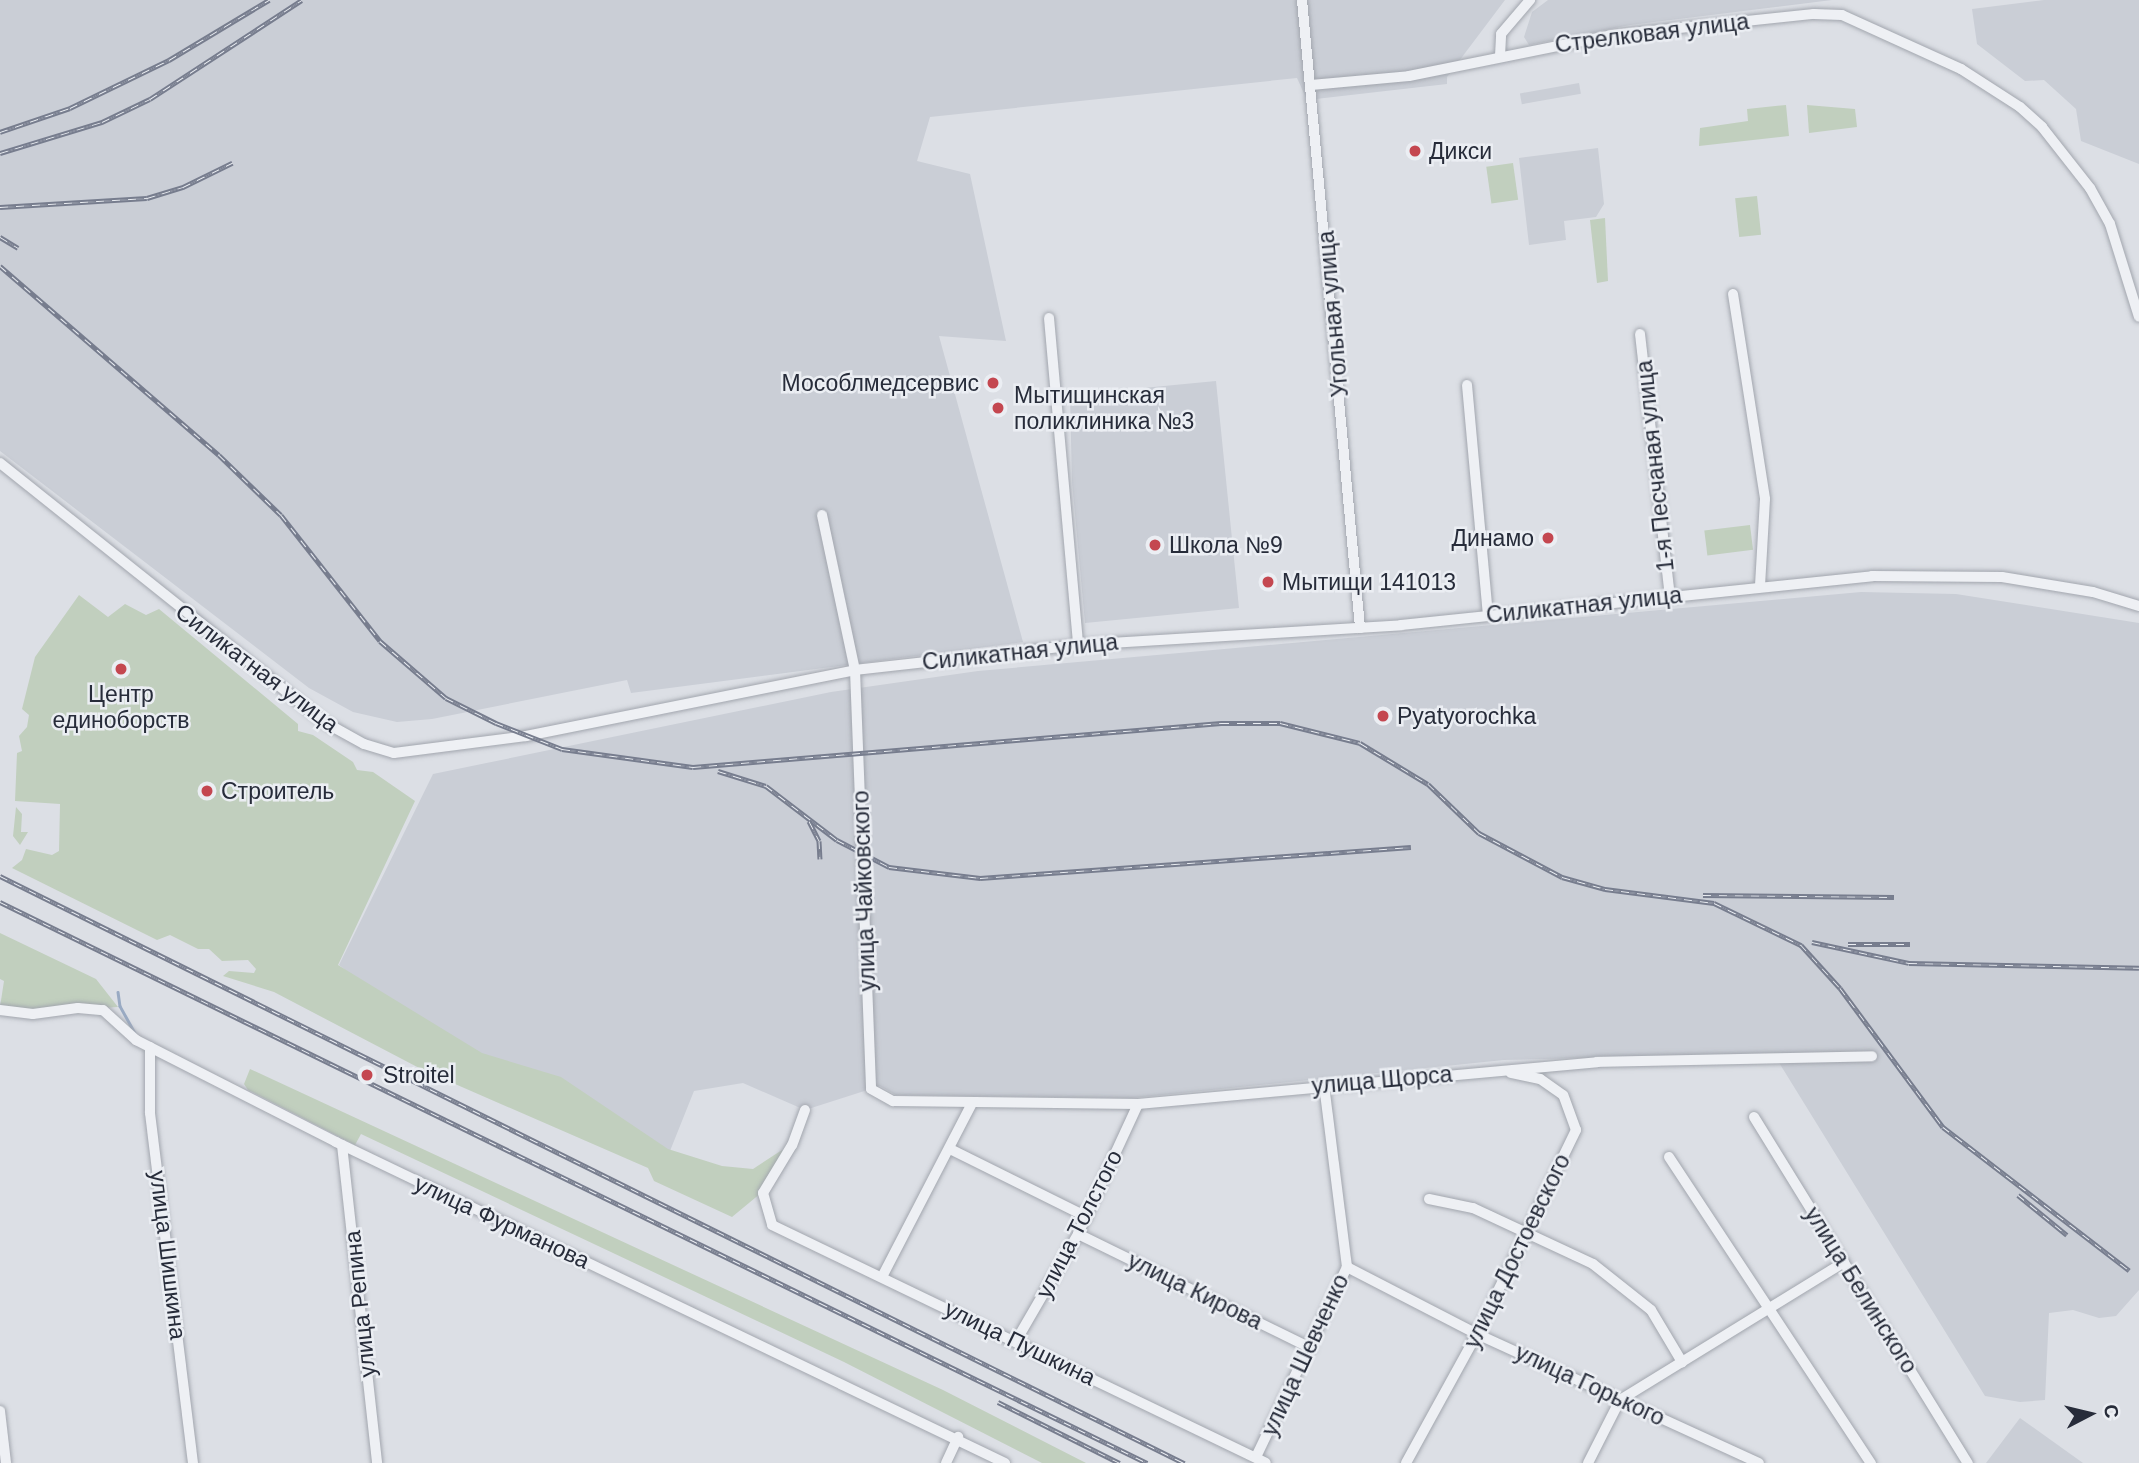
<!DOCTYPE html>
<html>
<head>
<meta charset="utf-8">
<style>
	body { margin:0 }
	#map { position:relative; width:2139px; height:1463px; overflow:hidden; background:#dcdfe5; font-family:Arial,sans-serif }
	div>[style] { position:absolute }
	.built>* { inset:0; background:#caced6; transform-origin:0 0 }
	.green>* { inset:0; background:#c1cfbe; transform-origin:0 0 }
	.stream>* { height:2.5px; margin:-1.25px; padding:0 1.25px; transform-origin:1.25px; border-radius:1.25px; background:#99aac3 }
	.roads { filter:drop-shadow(0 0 2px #a2a6ae) drop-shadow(0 0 2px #a2a6ae) }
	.minor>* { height:10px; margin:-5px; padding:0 5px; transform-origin:5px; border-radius:5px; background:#eef0f4 }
	.rail>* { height:5px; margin-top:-2.5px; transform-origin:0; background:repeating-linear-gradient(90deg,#ebeef3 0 8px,#777d8e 0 16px); box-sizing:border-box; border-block:2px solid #777d8e }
	.dots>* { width:19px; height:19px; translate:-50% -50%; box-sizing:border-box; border:4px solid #ebeef3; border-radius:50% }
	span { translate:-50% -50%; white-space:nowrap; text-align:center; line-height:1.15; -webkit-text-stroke:5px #ebeef3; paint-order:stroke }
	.street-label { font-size:23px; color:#272c3a }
	.poi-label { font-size:23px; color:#272c3a }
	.left { translate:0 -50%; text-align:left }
	.right { translate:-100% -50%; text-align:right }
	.north { position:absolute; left:2055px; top:1379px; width:70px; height:70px; -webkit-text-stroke:5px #ebeef3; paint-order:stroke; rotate:83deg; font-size:19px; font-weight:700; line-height:28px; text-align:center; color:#272c3a }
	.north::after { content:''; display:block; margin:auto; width:24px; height:32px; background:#272c3a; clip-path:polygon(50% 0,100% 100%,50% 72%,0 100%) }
</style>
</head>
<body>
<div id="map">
	<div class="built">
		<i style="clip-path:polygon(0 0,1505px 0,1447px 77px,1447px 84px,1307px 100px,1297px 78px,930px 117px,917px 161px,970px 174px,1006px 341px,939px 336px,1023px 642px,631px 693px,627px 680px,432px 719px,397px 722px,353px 712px,309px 688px,0 451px)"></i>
		<i style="clip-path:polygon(1548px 0,1832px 0,1630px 25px,1529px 45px,1524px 37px,1532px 12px)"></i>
		<i style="clip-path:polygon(2044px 0,2139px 0,2139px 164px,2081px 141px,2076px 109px,2044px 80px,2025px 81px,1977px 44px,1972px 9px)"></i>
		<i style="left:1579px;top:83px;width:11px;height:60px;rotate:80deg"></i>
		<i style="clip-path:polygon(1598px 148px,1604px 204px,1596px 217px,1564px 221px,1566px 240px,1529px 245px,1519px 158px)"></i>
		<i style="clip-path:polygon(1216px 381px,1239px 608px,1085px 623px,1072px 482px,1070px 395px)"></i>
		<i style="clip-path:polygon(1861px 592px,1956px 594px,2139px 623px,2139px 1290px,2116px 1316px,2099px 1318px,2073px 1310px,2049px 1313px,2045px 1400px,2020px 1402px,1985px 1396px,1773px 1053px,1504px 1060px,1132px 1098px,896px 1095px,880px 1086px,805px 1110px,743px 1083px,694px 1091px,668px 1156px,459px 1060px,339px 965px,433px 774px,831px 692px,978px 671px)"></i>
		<i style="clip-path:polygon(2020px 1418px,2083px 1463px,1986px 1463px)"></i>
	</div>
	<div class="green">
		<i style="clip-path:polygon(1786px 105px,1789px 136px,1699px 146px,1700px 128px,1748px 121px,1747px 109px)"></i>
		<i style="clip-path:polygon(1807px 105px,1855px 109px,1857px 127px,1809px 133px)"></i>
		<i style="left:1513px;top:163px;width:37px;height:27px;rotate:82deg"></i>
		<i style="left:1757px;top:196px;width:39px;height:22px;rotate:84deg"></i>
		<i style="clip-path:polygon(1605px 218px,1608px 281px,1597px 283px,1590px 220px)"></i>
		<i style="left:1750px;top:525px;width:25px;height:46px;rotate:83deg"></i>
		<i style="clip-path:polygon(79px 595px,108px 617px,125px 604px,146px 615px,159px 609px,298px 724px,298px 731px,313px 735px,353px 762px,357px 770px,373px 772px,415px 801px,338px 965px,482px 1053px,561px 1077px,668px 1149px,722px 1166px,753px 1169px,782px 1150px,784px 1154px,761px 1193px,732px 1217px,654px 1181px,648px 1168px,423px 1070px,274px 992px,223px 976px,229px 971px,254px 973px,256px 969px,248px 960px,222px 961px,209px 949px,198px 949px,170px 935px,157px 940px,12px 868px,22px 860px,26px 849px,52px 855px,59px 851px,60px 804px,15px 801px,17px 753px,22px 751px,19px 736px,27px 727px,29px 715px,22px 709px,35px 657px)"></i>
		<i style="clip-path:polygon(16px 807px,22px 814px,21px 832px,28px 832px,20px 845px,13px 836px)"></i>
		<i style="clip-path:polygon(0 933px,96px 979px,118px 1007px,34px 1012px,0 1007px,4px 981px,0 979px)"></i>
		<i style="clip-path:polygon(250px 1069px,943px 1390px,1086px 1463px,1042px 1463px,844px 1362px,361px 1134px,355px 1145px,248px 1090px,244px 1084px)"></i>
	</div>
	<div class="stream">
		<i style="left:118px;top:992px;width:14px;rotate:82deg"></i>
		<i style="left:120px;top:1006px;width:31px;rotate:61deg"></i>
	</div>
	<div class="roads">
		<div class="minor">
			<i style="left:1302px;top:0;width:631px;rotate:84.72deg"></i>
			<i style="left:1500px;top:56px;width:22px;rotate:-87deg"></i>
			<i style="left:1501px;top:34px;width:45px;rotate:-49.5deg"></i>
			<i style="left:1311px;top:85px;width:98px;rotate:-5.2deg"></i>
			<i style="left:1409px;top:76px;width:208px;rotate:-11.4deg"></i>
			<i style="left:1613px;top:35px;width:202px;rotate:-6deg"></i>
			<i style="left:1814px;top:14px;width:28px;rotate:2deg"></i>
			<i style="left:1842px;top:15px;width:131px;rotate:24.4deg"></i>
			<i style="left:1961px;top:69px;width:70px;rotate:32.8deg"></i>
			<i style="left:2020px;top:107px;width:30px;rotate:42deg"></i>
			<i style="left:2042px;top:127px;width:78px;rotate:51.8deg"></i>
			<i style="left:2090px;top:188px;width:41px;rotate:60.9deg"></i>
			<i style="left:2110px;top:224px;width:97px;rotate:72.7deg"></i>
			<i style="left:1733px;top:294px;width:207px;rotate:81.1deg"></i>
			<i style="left:1765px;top:499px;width:88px;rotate:93.3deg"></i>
			<i style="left:1049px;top:318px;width:328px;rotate:84.9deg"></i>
			<i style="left:1640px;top:334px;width:265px;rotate:83.5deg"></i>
			<i style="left:1467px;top:385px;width:230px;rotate:84.8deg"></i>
			<i style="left:0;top:463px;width:417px;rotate:38.6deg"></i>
			<i style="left:326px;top:723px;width:43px;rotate:28.9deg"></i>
			<i style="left:364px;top:744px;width:31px;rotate:17deg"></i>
			<i style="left:394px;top:753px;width:133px;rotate:-7.3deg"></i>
			<i style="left:526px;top:736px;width:336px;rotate:-11.3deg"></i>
			<i style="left:855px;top:670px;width:224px;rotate:-6.4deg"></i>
			<i style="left:1078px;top:645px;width:324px;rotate:-3.5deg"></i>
			<i style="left:1401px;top:625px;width:474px;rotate:-5.9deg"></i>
			<i style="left:1872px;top:576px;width:130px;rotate:0.4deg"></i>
			<i style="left:2002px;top:577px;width:92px;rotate:9.4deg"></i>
			<i style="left:2093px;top:592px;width:48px;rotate:16.9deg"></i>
			<i style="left:822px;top:515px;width:158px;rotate:78deg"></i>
			<i style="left:855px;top:670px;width:419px;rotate:87.8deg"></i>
			<i style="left:871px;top:1089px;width:25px;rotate:29deg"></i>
			<i style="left:893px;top:1101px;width:245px;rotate:0.7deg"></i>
			<i style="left:1138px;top:1104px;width:461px;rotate:-5.2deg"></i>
			<i style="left:1597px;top:1062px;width:275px;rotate:-1.2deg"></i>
			<i style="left:0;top:1010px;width:33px;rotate:7deg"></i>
			<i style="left:33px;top:1014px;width:45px;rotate:-7.6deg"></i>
			<i style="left:78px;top:1008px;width:25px;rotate:5deg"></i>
			<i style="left:103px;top:1010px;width:45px;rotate:42.3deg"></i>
			<i style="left:136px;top:1040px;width:225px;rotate:27deg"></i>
			<i style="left:336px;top:1142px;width:742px;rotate:25.63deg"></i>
			<i style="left:150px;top:1047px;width:66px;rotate:90deg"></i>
			<i style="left:150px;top:1113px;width:353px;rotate:83deg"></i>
			<i style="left:805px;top:1110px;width:37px;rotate:110deg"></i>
			<i style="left:792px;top:1145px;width:56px;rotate:121.1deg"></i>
			<i style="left:763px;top:1193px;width:33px;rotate:74deg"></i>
			<i style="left:772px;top:1225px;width:548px;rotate:25.72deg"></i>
			<i style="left:1754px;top:1117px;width:407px;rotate:58.3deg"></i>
			<i style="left:342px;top:1145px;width:320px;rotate:83.7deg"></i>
			<i style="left:950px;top:1149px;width:153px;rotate:26.4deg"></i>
			<i style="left:1669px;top:1157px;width:367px;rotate:56.6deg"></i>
			<i style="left:1429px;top:1199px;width:45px;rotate:11.6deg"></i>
			<i style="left:1473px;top:1208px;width:132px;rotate:25deg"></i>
			<i style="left:1593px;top:1264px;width:74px;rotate:38.4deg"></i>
			<i style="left:1651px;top:1310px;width:61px;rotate:59.2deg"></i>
			<i style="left:1078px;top:1234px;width:259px;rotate:26.1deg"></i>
			<i style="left:1347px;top:1267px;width:146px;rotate:27.3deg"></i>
			<i style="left:1477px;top:1334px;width:310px;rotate:24.6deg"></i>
			<i style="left:883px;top:1275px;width:194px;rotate:-62.6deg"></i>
			<i style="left:1016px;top:1341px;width:124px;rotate:-59.9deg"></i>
			<i style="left:1078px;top:1234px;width:143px;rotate:-65.2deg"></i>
			<i style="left:0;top:1411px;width:52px;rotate:83.4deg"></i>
			<i style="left:1256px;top:1457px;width:211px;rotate:-64.4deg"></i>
			<i style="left:1347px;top:1267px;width:183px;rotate:-97.2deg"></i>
			<i style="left:946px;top:1463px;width:29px;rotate:-65deg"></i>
			<i style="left:1406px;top:1463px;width:147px;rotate:-61.2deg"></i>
			<i style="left:1477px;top:1334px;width:227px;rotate:-64.1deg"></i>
			<i style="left:1576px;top:1130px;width:37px;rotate:-110deg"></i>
			<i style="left:1563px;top:1095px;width:28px;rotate:-145deg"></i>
			<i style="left:1540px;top:1079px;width:30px;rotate:-168deg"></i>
			<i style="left:1588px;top:1463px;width:71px;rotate:-63.1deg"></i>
			<i style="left:1620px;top:1400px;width:263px;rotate:-31.6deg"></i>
		</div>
	</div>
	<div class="rail">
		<i style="left:0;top:132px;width:74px;rotate:-18.9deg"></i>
		<i style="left:70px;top:108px;width:110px;rotate:-25.9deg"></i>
		<i style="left:169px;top:60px;width:117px;rotate:-31deg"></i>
		<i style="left:0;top:153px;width:107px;rotate:-16.9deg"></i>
		<i style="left:102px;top:122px;width:53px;rotate:-25.6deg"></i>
		<i style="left:150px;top:99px;width:181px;rotate:-33.1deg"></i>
		<i style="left:0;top:207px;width:147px;rotate:-3.5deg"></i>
		<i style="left:147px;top:198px;width:38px;rotate:-17deg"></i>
		<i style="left:183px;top:187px;width:55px;rotate:-26.1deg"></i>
		<i style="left:0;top:237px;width:21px;rotate:31deg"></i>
		<i style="left:0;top:266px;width:289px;rotate:40.8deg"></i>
		<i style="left:219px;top:455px;width:86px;rotate:44.1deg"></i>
		<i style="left:281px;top:515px;width:160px;rotate:51.8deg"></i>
		<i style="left:380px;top:641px;width:87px;rotate:40.8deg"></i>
		<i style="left:446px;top:698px;width:56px;rotate:26.6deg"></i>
		<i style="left:496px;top:723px;width:71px;rotate:21.5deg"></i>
		<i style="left:562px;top:749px;width:132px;rotate:7.8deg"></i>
		<i style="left:693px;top:767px;width:530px;rotate:-4.76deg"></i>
		<i style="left:1221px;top:723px;width:59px"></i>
		<i style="left:1280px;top:723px;width:82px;rotate:14deg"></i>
		<i style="left:1360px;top:743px;width:79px;rotate:31.1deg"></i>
		<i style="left:1428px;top:784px;width:71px;rotate:43.9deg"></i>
		<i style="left:1479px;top:833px;width:94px;rotate:27.9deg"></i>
		<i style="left:1562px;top:877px;width:45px;rotate:15.6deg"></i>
		<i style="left:1605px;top:889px;width:110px;rotate:7.3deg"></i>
		<i style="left:1714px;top:903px;width:97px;rotate:25.8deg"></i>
		<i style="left:1801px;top:945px;width:58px;rotate:47.8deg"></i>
		<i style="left:1840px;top:988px;width:173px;rotate:53.5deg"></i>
		<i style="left:1943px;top:1127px;width:235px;rotate:37.6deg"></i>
		<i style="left:718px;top:771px;width:50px;rotate:17.4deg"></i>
		<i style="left:766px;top:786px;width:89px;rotate:37.3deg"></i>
		<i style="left:837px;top:840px;width:59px;rotate:27.4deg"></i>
		<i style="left:889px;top:867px;width:92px;rotate:6.9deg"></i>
		<i style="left:980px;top:878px;width:432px;rotate:-4.1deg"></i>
		<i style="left:809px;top:821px;width:22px;rotate:63deg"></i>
		<i style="left:819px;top:841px;width:18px;rotate:87deg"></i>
		<i style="left:0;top:876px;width:1322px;rotate:26.37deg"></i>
		<i style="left:1703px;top:895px;width:191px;rotate:0.6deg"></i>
		<i style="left:0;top:902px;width:1277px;rotate:26.06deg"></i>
		<i style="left:1812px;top:942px;width:99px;rotate:12.2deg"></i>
		<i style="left:1909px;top:963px;width:230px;rotate:1.2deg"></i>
		<i style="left:1848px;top:944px;width:62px"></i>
		<i style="left:2018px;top:1195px;width:63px;rotate:39.2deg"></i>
		<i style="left:998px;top:1402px;width:136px;rotate:26.6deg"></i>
	</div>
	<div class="dots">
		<i style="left:1415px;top:151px;background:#c44750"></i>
		<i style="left:993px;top:383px;background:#c44750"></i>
		<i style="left:998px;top:408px;background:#c44750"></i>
		<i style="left:1548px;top:538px;background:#c44750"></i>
		<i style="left:1155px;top:545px;background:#c44750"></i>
		<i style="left:1268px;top:582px;background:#c44750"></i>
		<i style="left:121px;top:669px;background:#c44750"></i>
		<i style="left:1383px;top:716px;background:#c44750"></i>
		<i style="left:207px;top:791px;background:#c44750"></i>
		<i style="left:367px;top:1075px;background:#c44750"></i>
	</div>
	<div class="street-label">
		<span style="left:1652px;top:33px;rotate:-7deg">Стрелковая улица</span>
		<span style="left:1333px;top:314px;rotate:-95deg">Угольная улица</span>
		<span style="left:1655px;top:466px;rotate:-96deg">1-я Песчаная улица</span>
		<span style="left:1584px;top:605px;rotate:-6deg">Силикатная улица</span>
		<span style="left:1020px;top:652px;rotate:-6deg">Силикатная улица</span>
		<span style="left:257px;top:668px;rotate:37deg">Силикатная улица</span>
		<span style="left:864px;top:891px;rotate:-92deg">улица Чайковского</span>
		<span style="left:1382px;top:1080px;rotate:-5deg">улица Щорса</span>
		<span style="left:502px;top:1222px;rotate:25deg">улица Фурманова</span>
		<span style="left:1079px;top:1224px;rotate:-63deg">улица Толстого</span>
		<span style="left:1517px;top:1251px;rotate:-64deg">улица Достоевского</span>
		<span style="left:168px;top:1255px;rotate:83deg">улица Шишкина</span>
		<span style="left:1861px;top:1290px;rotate:58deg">улица Белинского</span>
		<span style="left:1195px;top:1291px;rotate:26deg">улица Кирова</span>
		<span style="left:360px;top:1304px;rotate:-96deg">улица Репина</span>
		<span style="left:1020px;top:1343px;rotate:26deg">улица Пушкина</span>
		<span style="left:1305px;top:1355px;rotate:-65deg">улица Шевченко</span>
		<span style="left:1590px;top:1385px;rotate:25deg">улица Горького</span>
	</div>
	<div class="poi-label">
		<span class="left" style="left:1429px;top:151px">Дикси</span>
		<span class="right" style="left:979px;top:383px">Мособлмедсервис</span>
		<span class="left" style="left:1014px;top:408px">Мытищинская<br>поликлиника №3</span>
		<span class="right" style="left:1534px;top:538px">Динамо</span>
		<span class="left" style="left:1169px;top:545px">Школа №9</span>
		<span class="left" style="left:1282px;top:582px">Мытищи 141013</span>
		<span style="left:121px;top:707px">Центр<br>единоборств</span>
		<span class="left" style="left:1397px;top:716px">Pyatyorochka</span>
		<span class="left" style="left:221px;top:791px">Строитель</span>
		<span class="left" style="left:383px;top:1075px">Stroitel</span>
	</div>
	<div class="north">С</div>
</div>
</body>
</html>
